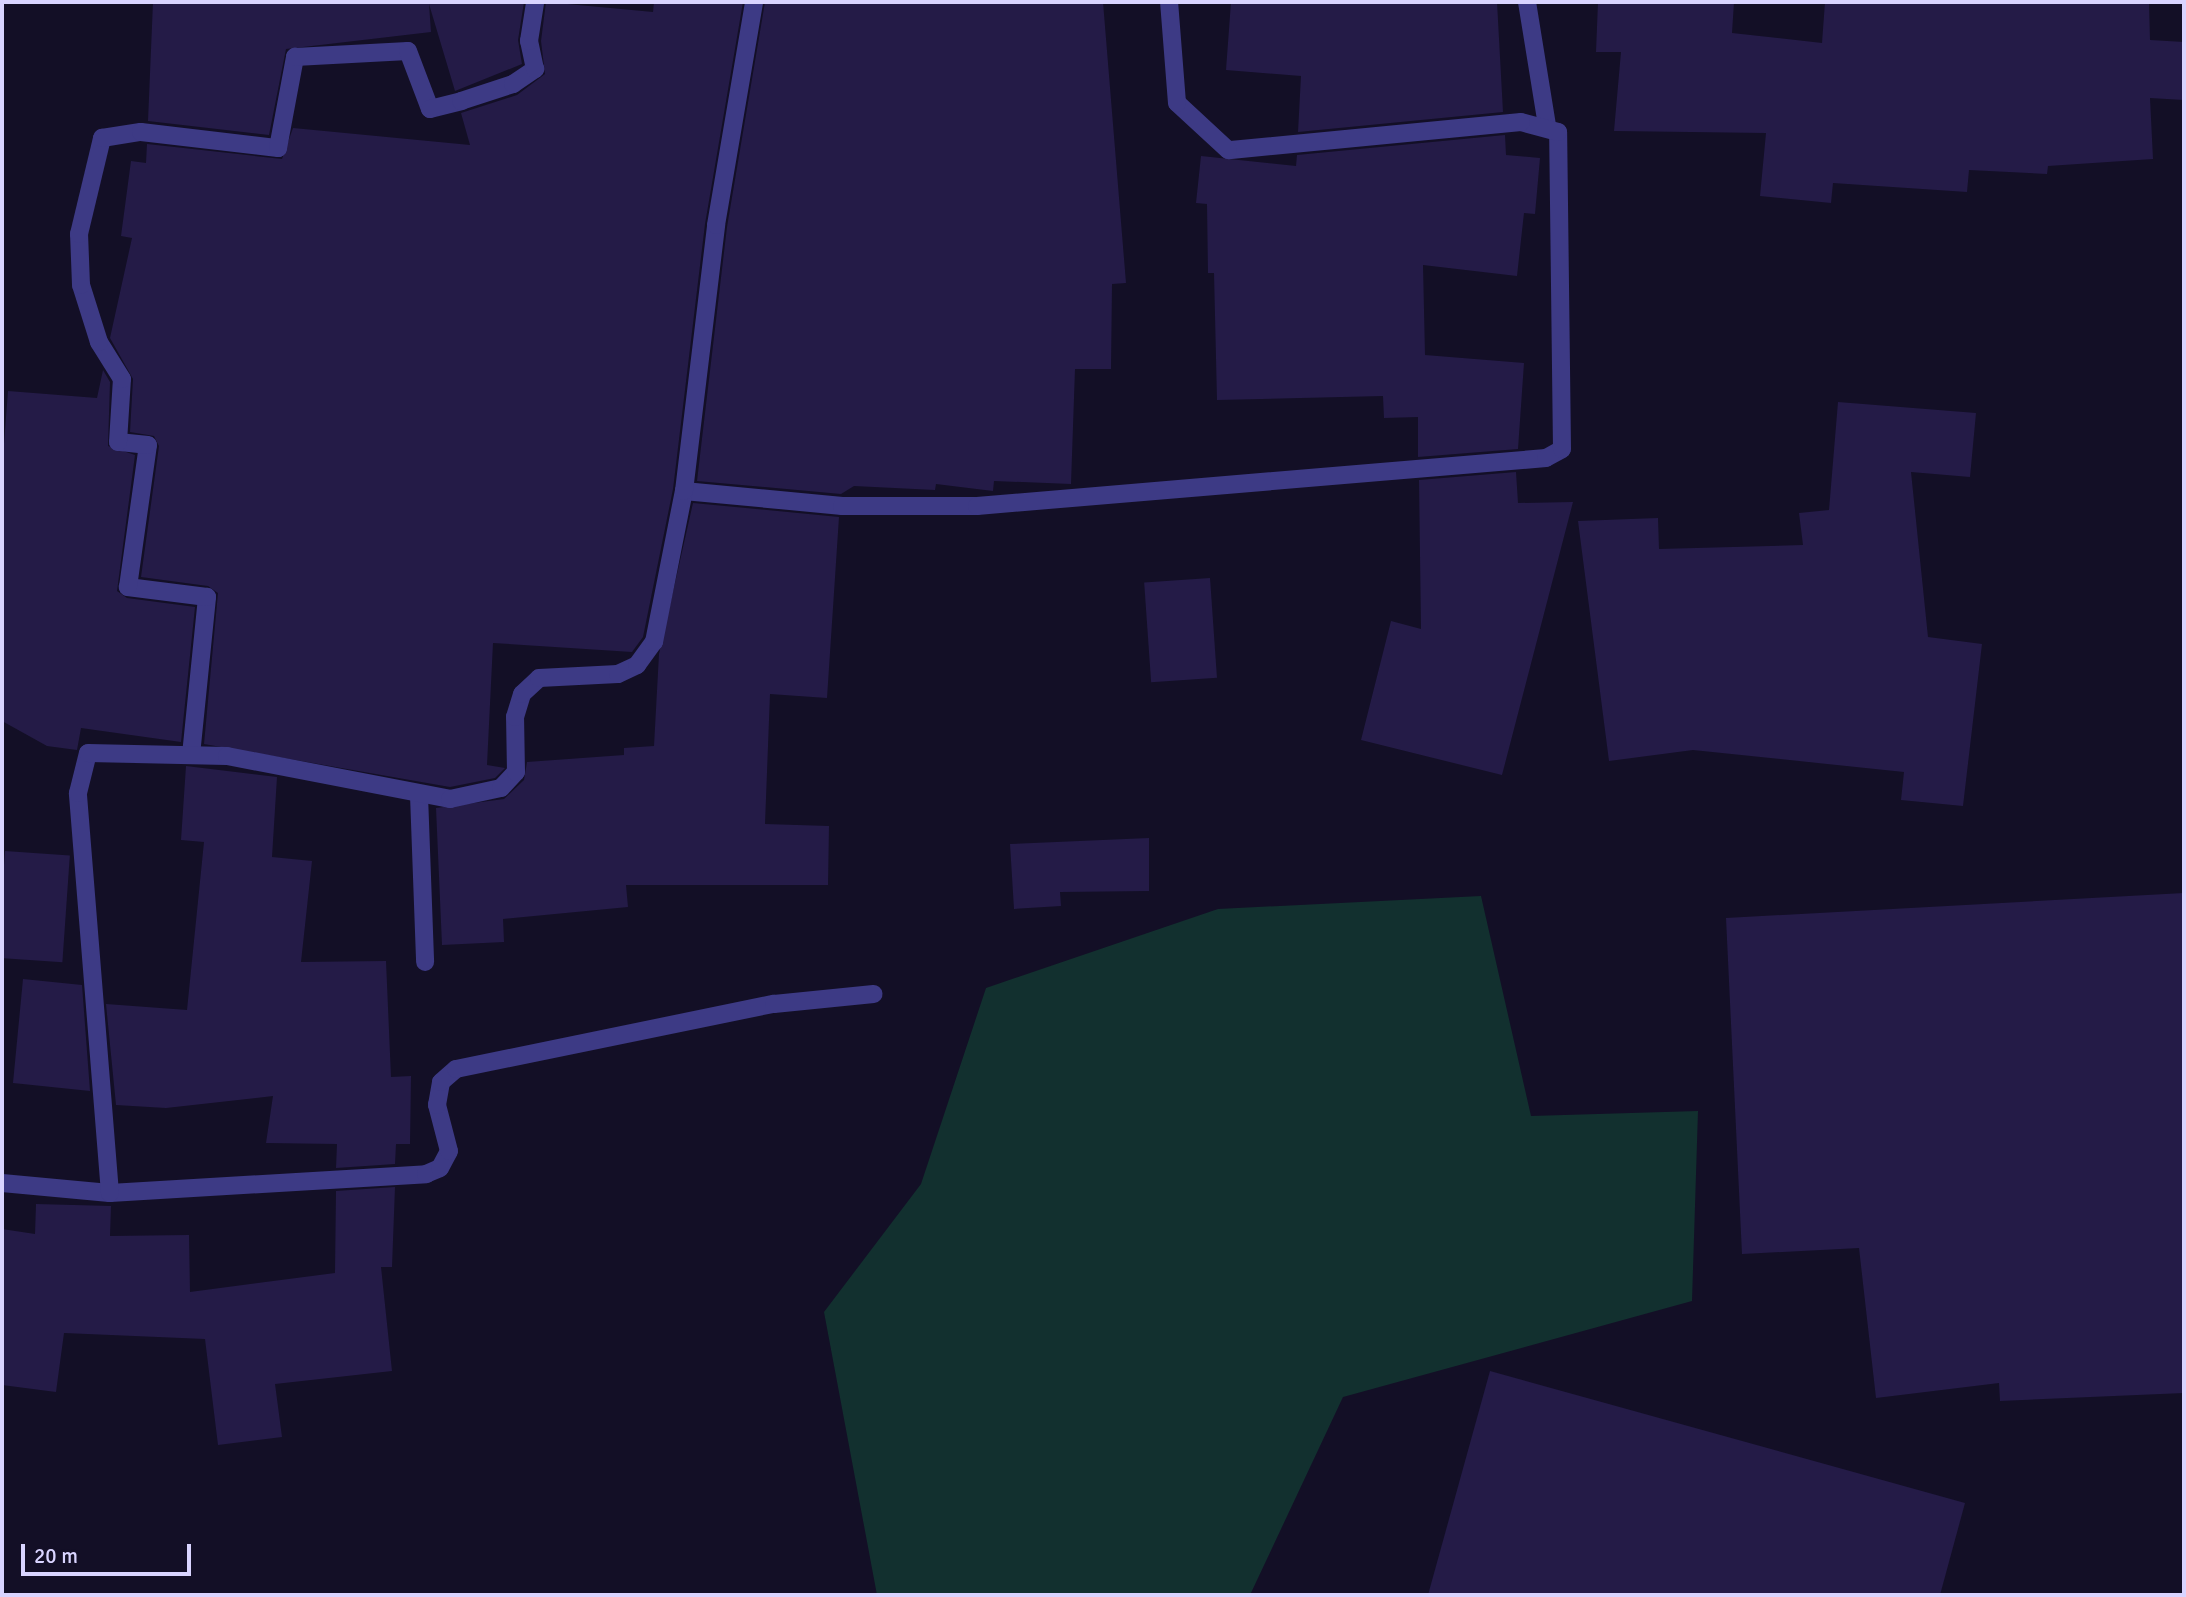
<!DOCTYPE html>
<html>
<head>
<meta charset="utf-8">
<style>
	body { margin:0 }
	#map { position:relative; width:2186px; height:1597px; overflow:hidden; background:#130f26; font-family:Signika,sans-serif }
	div>[style] { position:absolute }
	.green>* { inset:0; background:#12302f }
	.building>* { inset:0; background:#241b47; transform-origin:0 0 }
	.minor>* { height:18px; margin:-9px; padding:0 9px; transform-origin:9px; border-radius:9px; background:#3d3a85 }
	span { translate:-50% -50%; white-space:nowrap; text-align:center; line-height:1.15; -webkit-text-stroke:5px #130f26; paint-order:stroke }
	.frame { position:absolute; inset:0; border:4px solid #d9d4ff; pointer-events:none }
	.scale { position:absolute; left:21px; top:1544px; width:170px; height:32px; box-sizing:border-box; border:4px solid #d9d4ff; border-top:0; padding-left:9px; font-size:21px; line-height:24px; white-space:nowrap; color:#d9d4ff; -webkit-text-stroke:5px #130f26; paint-order:stroke }
</style>
</head>
<body>
<div id="map">
	<div class="green">
		<i style="clip-path:polygon(1481px 896px,1531px 1116px,1698px 1111px,1692px 1301px,1343px 1397px,1250px 1595px,877px 1595px,824px 1312px,921px 1184px,986px 988px,1218px 909px)"></i>
	</div>
	<div class="building">
		<i style="clip-path:polygon(153px 2px,524px 2px,518px 40px,522px 64px,455px 91px,429px 4px,431px 32px,286px 49px,269px 135px,148px 121px)"></i>
		<i style="clip-path:polygon(546px 2px,653px 12px,654px 2px,743px 2px,705px 224px,673px 489px,643px 637px,632px 652px,493px 643px,487px 765px,505px 768px,495px 778px,450px 787px,204px 744px,218px 593px,208px 586px,141px 577px,159px 446px,154px 436px,130px 432px,133px 379px,110px 338px,132px 238px,121px 236px,131px 161px,146px 163px,147px 144px,282px 159px,293px 128px,470px 145px,461px 113px,517px 95px,545px 74px,541px 41px)"></i>
		<i style="clip-path:polygon(765px 2px,1103px 2px,1126px 283px,1112px 284px,1111px 369px,1075px 369px,1071px 484px,994px 481px,993px 491px,936px 484px,935px 490px,854px 486px,841px 494px,697px 481px,727px 227px)"></i>
		<i style="clip-path:polygon(1231px 2px,1497px 2px,1503px 112px,1298px 132px,1301px 76px,1226px 70px)"></i>
		<i style="clip-path:polygon(1598px 2px,1734px 2px,1732px 33px,1822px 43px,1825px 2px,2149px 2px,2150px 40px,2184px 42px,2184px 100px,2150px 98px,2153px 159px,2048px 166px,2047px 174px,1969px 170px,1967px 192px,1833px 183px,1831px 203px,1760px 196px,1766px 133px,1614px 131px,1621px 52px,1596px 52px)"></i>
		<i style="clip-path:polygon(1505px 135px,1506px 155px,1540px 158px,1535px 214px,1524px 213px,1517px 276px,1423px 265px,1425px 355px,1524px 363px,1518px 449px,1418px 457px,1418px 417px,1384px 418px,1383px 396px,1217px 400px,1214px 273px,1208px 273px,1207px 204px,1196px 203px,1201px 156px,1296px 166px,1297px 155px)"></i>
		<i style="clip-path:polygon(103px 370px,110px 382px,108px 446px,135px 455px,117px 591px,127px 598px,195px 607px,181px 742px,81px 728px,77px 750px,47px 746px,2px 721px,2px 470px,8px 391px,97px 398px)"></i>
		<i style="clip-path:polygon(1838px 402px,1976px 413px,1970px 477px,1911px 472px,1928px 637px,1982px 644px,1963px 806px,1901px 800px,1904px 772px,1693px 750px,1609px 761px,1578px 521px,1658px 518px,1659px 549px,1803px 545px,1799px 513px,1829px 510px)"></i>
		<i style="clip-path:polygon(1516px 472px,1518px 503px,1573px 502px,1502px 775px,1361px 740px,1391px 621px,1421px 629px,1419px 480px)"></i>
		<i style="clip-path:polygon(693px 503px,839px 517px,827px 698px,770px 694px,765px 824px,829px 826px,828px 885px,626px 885px,628px 907px,503px 919px,504px 942px,442px 945px,436px 808px,504px 799px,524px 780px,527px 762px,624px 755px,624px 748px,654px 746px,659px 654px)"></i>
		<i style="left:1210px;top:578px;width:100px;height:66px;rotate:86deg"></i>
		<i style="clip-path:polygon(186px 766px,277px 777px,272px 857px,312px 861px,301px 962px,386px 961px,391px 1077px,411px 1076px,410px 1144px,396px 1144px,395px 1164px,336px 1168px,337px 1144px,266px 1143px,273px 1096px,166px 1108px,116px 1105px,106px 1004px,187px 1010px,204px 842px,181px 840px)"></i>
		<i style="clip-path:polygon(1149px 838px,1149px 891px,1060px 892px,1061px 906px,1014px 909px,1010px 844px)"></i>
		<i style="left:5px;top:851px;width:65px;height:107px;rotate:4deg"></i>
		<i style="clip-path:polygon(2184px 893px,2184px 1393px,2000px 1401px,1999px 1383px,1876px 1398px,1859px 1248px,1742px 1254px,1726px 918px)"></i>
		<i style="clip-path:polygon(23px 979px,82px 985px,90px 1091px,13px 1083px)"></i>
		<i style="clip-path:polygon(395px 1187px,392px 1267px,381px 1267px,392px 1371px,275px 1384px,282px 1437px,218px 1445px,205px 1339px,64px 1333px,56px 1392px,2px 1385px,2px 1229px,35px 1234px,36px 1204px,111px 1206px,110px 1236px,189px 1235px,190px 1292px,335px 1273px,336px 1191px)"></i>
		<i style="clip-path:polygon(1490px 1371px,1965px 1503px,1940px 1595px,1428px 1595px)"></i>
	</div>
	<div class="minor">
		<i style="left:1527px;top:2px;width:125px;rotate:80.8deg"></i>
		<i style="left:684px;top:491px;width:159px;rotate:5.4deg"></i>
		<i style="left:842px;top:506px;width:135px"></i>
		<i style="left:977px;top:506px;width:571px;rotate:-4.82deg"></i>
		<i style="left:1546px;top:458px;width:18px;rotate:-29deg"></i>
		<i style="left:1562px;top:449px;width:317px;rotate:-90.7deg"></i>
		<i style="left:1558px;top:132px;width:38px;rotate:-165deg"></i>
		<i style="left:1521px;top:122px;width:294px;rotate:174.5deg"></i>
		<i style="left:1228px;top:150px;width:69px;rotate:-137.3deg"></i>
		<i style="left:1177px;top:103px;width:101px;rotate:-94.5deg"></i>
		<i style="left:191px;top:755px;width:159px;rotate:-84.2deg"></i>
		<i style="left:207px;top:597px;width:80px;rotate:-172.8deg"></i>
		<i style="left:128px;top:587px;width:143px;rotate:-82deg"></i>
		<i style="left:148px;top:445px;width:30px;rotate:-174deg"></i>
		<i style="left:118px;top:442px;width:63px;rotate:-86.4deg"></i>
		<i style="left:122px;top:379px;width:44px;rotate:-121.9deg"></i>
		<i style="left:99px;top:342px;width:60px;rotate:-107.5deg"></i>
		<i style="left:81px;top:285px;width:51px;rotate:-92.2deg"></i>
		<i style="left:79px;top:234px;width:99px;rotate:-76.5deg"></i>
		<i style="left:102px;top:138px;width:39px;rotate:-9deg"></i>
		<i style="left:141px;top:132px;width:138px;rotate:6.7deg"></i>
		<i style="left:278px;top:148px;width:93px;rotate:-79.4deg"></i>
		<i style="left:295px;top:57px;width:113px;rotate:-3deg"></i>
		<i style="left:408px;top:51px;width:62px;rotate:69.2deg"></i>
		<i style="left:430px;top:109px;width:32px;rotate:-14deg"></i>
		<i style="left:461px;top:101px;width:55px;rotate:-18.1deg"></i>
		<i style="left:513px;top:84px;width:27px;rotate:-34deg"></i>
		<i style="left:535px;top:69px;width:29px;rotate:-102deg"></i>
		<i style="left:529px;top:41px;width:39px;rotate:-81deg"></i>
		<i style="left:419px;top:795px;width:167px;rotate:87.9deg"></i>
		<i style="left:2px;top:1183px;width:108px;rotate:5.3deg"></i>
		<i style="left:110px;top:1193px;width:317px;rotate:-3.4deg"></i>
		<i style="left:426px;top:1174px;width:15px;rotate:-23deg"></i>
		<i style="left:440px;top:1168px;width:19px;rotate:-62deg"></i>
		<i style="left:449px;top:1151px;width:48px;rotate:-104.6deg"></i>
		<i style="left:437px;top:1105px;width:23px;rotate:-80deg"></i>
		<i style="left:441px;top:1082px;width:20px;rotate:-41deg"></i>
		<i style="left:456px;top:1069px;width:325px;rotate:-11.6deg"></i>
		<i style="left:774px;top:1004px;width:100px;rotate:-5.7deg"></i>
		<i style="left:110px;top:1193px;width:401px;rotate:-94.6deg"></i>
		<i style="left:78px;top:793px;width:41px;rotate:-76deg"></i>
		<i style="left:88px;top:753px;width:139px;rotate:1.2deg"></i>
		<i style="left:227px;top:756px;width:227px;rotate:10.9deg"></i>
		<i style="left:450px;top:799px;width:52px;rotate:-12.2deg"></i>
		<i style="left:501px;top:788px;width:22px;rotate:-47deg"></i>
		<i style="left:516px;top:772px;width:55px;rotate:-91deg"></i>
		<i style="left:515px;top:717px;width:24px;rotate:-73deg"></i>
		<i style="left:522px;top:694px;width:23px;rotate:-43deg"></i>
		<i style="left:539px;top:678px;width:79px;rotate:-2.9deg"></i>
		<i style="left:618px;top:674px;width:21px;rotate:-25deg"></i>
		<i style="left:637px;top:665px;width:29px;rotate:-54deg"></i>
		<i style="left:654px;top:642px;width:154px;rotate:-78.8deg"></i>
		<i style="left:684px;top:491px;width:268px;rotate:-83.1deg"></i>
		<i style="left:716px;top:225px;width:226px;rotate:-80.3deg"></i>
	</div>
	<div class="frame"></div>
	<div class="scale">20 m</div>
</div>
</body>
</html>
